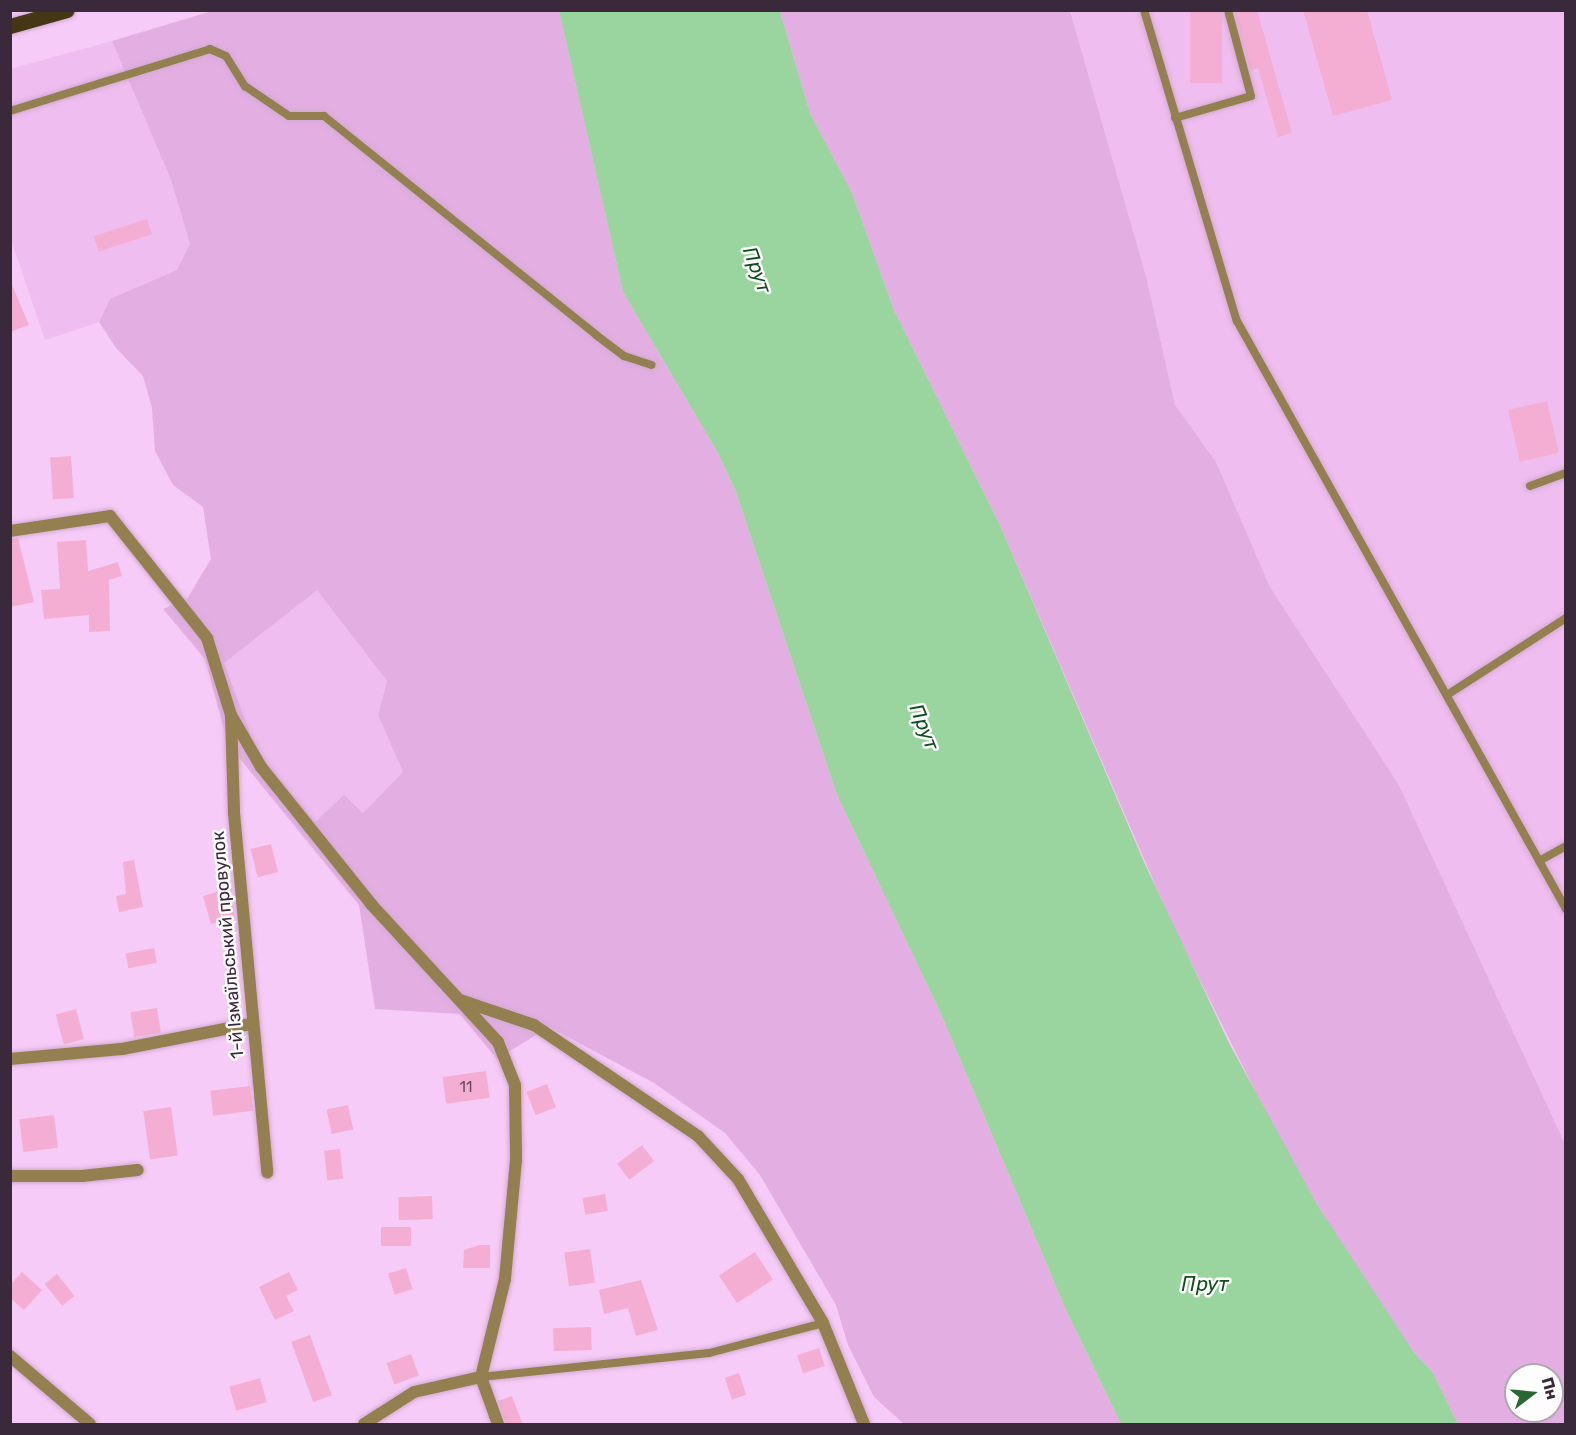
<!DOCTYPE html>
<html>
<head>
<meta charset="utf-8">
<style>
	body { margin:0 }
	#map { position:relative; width:1576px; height:1435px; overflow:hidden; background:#f7cbf7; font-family:Rubik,sans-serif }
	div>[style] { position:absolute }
	.built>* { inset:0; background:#efbdef }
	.green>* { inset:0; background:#e3aee2 }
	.water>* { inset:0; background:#9ad49f }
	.building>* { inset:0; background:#f5aed3; transform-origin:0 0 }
	.roads { filter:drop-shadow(0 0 2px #d1abd1) drop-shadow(0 0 2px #d1abd1) }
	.service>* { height:8px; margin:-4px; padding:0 4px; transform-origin:4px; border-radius:4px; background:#937f4f }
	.minor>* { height:12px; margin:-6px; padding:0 6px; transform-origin:6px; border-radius:6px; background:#937f4f }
	.primary>* { height:15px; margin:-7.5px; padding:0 7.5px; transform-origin:7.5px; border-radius:7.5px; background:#453716 }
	span { translate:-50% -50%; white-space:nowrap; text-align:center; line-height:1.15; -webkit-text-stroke:5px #fdfdfd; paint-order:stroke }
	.number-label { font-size:15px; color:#694a60 }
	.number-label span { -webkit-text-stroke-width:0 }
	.street-label { font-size:18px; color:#3a293a }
	.water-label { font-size:20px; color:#114f1e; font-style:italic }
	.frame { position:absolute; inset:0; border:12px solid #3a293a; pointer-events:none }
	.north { position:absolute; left:1504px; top:1363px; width:60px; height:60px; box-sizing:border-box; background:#fdfdfd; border:2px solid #afa8af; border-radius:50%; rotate:74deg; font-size:16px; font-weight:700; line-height:24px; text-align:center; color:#3a293a }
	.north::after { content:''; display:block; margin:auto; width:21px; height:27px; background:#286832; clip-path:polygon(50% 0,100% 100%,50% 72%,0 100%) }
</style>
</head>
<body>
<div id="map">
	<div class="built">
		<i style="clip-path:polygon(1070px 11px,1565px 11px,1565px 1144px,1399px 785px,1270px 587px,1216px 462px,1175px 405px,1146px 276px)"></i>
		<i style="clip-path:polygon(112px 41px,171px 180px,190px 244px,178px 270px,110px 299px,99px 322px,45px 340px,11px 240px,10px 69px)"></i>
		<i style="clip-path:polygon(317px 589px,387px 681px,378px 715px,403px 772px,363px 813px,315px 822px,257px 752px,223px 662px)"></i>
	</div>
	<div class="green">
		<i style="clip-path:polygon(evenodd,212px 11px,559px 11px,623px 292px,718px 453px,736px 492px,837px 795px,941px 1014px,1066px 1310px,1121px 1424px,904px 1424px,874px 1397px,848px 1345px,836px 1305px,760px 1175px,725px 1133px,654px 1083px,549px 1027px,497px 1059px,460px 1014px,375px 1009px,359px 905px,228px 744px,205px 659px,163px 609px,187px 599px,211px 559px,203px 507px,173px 485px,155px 451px,152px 408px,143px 376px,116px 348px,99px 322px,110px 299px,177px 270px,190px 244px,171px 180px,112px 41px,212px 11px,317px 590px,387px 681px,378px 715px,403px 772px,363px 813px,344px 795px,315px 822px,257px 752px,224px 663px,317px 590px)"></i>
		<i style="clip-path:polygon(evenodd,780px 11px,1070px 11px,1146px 276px,1175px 405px,1216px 462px,1270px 587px,1399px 785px,1565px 1144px,1565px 1424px,1458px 1424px,1433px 1373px,1413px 1351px,1352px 1263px,1281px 1143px,1173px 926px,999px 523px,894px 310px,852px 193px,810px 113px,780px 11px,1516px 1375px,1552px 1375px,1552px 1411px,1516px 1411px,1516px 1375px)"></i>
	</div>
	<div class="water">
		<i style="clip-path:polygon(559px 11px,780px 11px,810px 113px,852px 193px,894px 310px,999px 523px,1144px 862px,1229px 1043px,1318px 1206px,1413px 1351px,1433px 1373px,1458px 1424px,1121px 1424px,1066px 1310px,941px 1014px,837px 795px,736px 492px,718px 453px,623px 292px)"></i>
	</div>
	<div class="building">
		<i style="left:1190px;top:10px;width:32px;height:73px"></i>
		<i style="clip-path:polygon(1234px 10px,1257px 10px,1292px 133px,1278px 137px,1258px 68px,1250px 70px)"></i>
		<i style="clip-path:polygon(1303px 10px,1367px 10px,1392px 100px,1333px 116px)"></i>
		<i style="left:147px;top:219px;width:16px;height:56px;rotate:72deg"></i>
		<i style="clip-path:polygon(10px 280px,29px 325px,10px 332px)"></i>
		<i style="left:1547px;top:401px;width:53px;height:40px;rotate:77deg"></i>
		<i style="left:71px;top:456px;width:42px;height:21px;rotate:86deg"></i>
		<i style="clip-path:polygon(18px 538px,34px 602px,10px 607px,10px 539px)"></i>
		<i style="clip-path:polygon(86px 540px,88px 571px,118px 562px,122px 576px,109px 580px,110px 631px,89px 632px,89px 615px,44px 619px,41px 590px,60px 589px,57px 542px)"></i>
		<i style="left:271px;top:844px;width:29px;height:21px;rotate:76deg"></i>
		<i style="clip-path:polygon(134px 860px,143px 907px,119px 912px,116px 896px,126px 894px,123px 862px)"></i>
		<i style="clip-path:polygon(231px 888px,235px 918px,211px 924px,203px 896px)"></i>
		<i style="left:154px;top:948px;width:15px;height:29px;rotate:79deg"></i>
		<i style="left:157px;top:1008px;width:25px;height:27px;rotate:81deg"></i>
		<i style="left:76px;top:1009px;width:31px;height:21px;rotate:75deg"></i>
		<i style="left:486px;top:1071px;width:27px;height:44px;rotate:82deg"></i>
		<i style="left:547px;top:1084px;width:25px;height:22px;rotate:69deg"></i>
		<i style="left:250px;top:1086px;width:25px;height:40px;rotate:83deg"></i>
		<i style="left:348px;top:1105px;width:25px;height:22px;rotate:78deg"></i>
		<i style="left:171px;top:1107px;width:49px;height:28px;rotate:82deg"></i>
		<i style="left:54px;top:1115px;width:33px;height:35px;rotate:83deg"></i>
		<i style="left:642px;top:1145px;width:20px;height:31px;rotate:53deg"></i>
		<i style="left:340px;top:1149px;width:30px;height:16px;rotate:84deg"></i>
		<i style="left:605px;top:1194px;width:17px;height:23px;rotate:80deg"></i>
		<i style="left:432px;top:1196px;width:23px;height:34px;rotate:88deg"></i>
		<i style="left:381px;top:1227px;width:30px;height:19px"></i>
		<i style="clip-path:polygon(479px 1245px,490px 1245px,490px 1268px,463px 1268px,464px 1250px)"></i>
		<i style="left:590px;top:1249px;width:34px;height:26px;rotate:82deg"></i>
		<i style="left:755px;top:1252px;width:33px;height:43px;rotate:57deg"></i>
		<i style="left:406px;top:1268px;width:22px;height:19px;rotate:72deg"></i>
		<i style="clip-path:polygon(22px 1272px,42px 1290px,24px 1310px,10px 1298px,10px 1285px)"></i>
		<i style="clip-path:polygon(289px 1272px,298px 1290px,286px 1296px,294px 1311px,275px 1320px,259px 1287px)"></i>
		<i style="left:57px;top:1274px;width:28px;height:16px;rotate:51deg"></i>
		<i style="clip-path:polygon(641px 1280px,658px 1330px,636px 1336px,628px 1308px,604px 1314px,599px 1290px)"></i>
		<i style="left:591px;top:1327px;width:23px;height:38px;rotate:88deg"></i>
		<i style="left:310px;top:1335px;width:64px;height:20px;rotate:70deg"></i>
		<i style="left:819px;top:1348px;width:19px;height:23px;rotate:72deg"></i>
		<i style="left:411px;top:1354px;width:23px;height:26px;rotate:70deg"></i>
		<i style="left:739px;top:1373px;width:23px;height:15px;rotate:72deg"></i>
		<i style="left:260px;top:1378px;width:25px;height:32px;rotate:74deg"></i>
		<i style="clip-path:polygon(512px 1396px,523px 1425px,506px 1425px,498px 1401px)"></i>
	</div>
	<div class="roads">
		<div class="service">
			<i style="left:1144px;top:10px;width:325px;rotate:73.4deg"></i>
			<i style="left:1237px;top:321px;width:674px;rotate:60.77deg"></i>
			<i style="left:10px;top:111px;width:209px;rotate:-17.2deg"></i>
			<i style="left:210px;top:49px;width:17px;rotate:24deg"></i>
			<i style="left:226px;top:56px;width:36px;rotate:58deg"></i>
			<i style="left:245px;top:86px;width:53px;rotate:34.3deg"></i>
			<i style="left:289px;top:116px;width:35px"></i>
			<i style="left:324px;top:116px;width:349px;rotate:38.8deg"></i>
			<i style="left:596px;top:335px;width:35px;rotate:37deg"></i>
			<i style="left:624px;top:356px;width:29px;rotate:18deg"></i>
			<i style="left:1175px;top:118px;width:79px;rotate:-16.1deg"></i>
			<i style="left:1251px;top:96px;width:89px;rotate:-105deg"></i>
			<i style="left:1530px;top:486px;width:38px;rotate:-20deg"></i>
			<i style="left:1447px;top:695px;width:142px;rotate:-32.9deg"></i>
			<i style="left:1539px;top:861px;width:31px;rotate:-29deg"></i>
			<i style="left:481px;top:1377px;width:229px;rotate:-6deg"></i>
			<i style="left:709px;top:1353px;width:118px;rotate:-14.7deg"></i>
		</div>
		<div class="minor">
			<i style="left:10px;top:531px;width:101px;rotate:-8.5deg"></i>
			<i style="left:110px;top:516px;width:156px;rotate:51.5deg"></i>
			<i style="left:207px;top:638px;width:81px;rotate:72.7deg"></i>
			<i style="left:231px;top:715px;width:60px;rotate:60deg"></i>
			<i style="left:261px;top:767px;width:176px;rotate:51.2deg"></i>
			<i style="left:371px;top:904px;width:188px;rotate:47.4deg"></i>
			<i style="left:498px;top:1042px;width:46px;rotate:68.4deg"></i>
			<i style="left:515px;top:1085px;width:75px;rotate:89.2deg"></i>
			<i style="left:516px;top:1160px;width:120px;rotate:95.3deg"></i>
			<i style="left:505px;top:1279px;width:101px;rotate:103.8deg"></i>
			<i style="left:481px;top:1377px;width:50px;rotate:70.1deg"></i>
			<i style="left:231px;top:716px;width:97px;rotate:88.2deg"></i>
			<i style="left:234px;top:813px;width:361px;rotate:84.7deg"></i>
			<i style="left:460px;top:1000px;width:78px;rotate:18.7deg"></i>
			<i style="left:534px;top:1025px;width:198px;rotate:34.1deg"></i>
			<i style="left:698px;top:1136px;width:59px;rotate:47.1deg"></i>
			<i style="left:738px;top:1179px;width:167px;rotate:59.4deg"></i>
			<i style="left:823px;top:1323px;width:109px;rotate:67.9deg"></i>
			<i style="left:10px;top:1059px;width:112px;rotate:-5.1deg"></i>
			<i style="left:122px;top:1049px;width:131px;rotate:-11deg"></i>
			<i style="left:10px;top:1176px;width:72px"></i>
			<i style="left:82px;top:1176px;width:56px;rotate:-6.1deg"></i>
			<i style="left:10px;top:1356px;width:105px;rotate:40.4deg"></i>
			<i style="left:364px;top:1424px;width:59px;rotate:-32.6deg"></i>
			<i style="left:414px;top:1392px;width:69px;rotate:-12.6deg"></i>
		</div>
		<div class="primary">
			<i style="left:10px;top:26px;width:59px;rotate:-15.7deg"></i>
		</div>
	</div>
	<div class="number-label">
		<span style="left:466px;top:1088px">11</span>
	</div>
	<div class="street-label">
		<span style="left:228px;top:945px;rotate:-95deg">1-й Ізмаїльський провулок</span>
	</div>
	<div class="water-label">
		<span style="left:757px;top:270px;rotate:70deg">Прут</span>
		<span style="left:924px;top:727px;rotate:68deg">Прут</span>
		<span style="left:1205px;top:1284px">Прут</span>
	</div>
	<div class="frame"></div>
	<div class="north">Пн</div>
</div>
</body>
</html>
